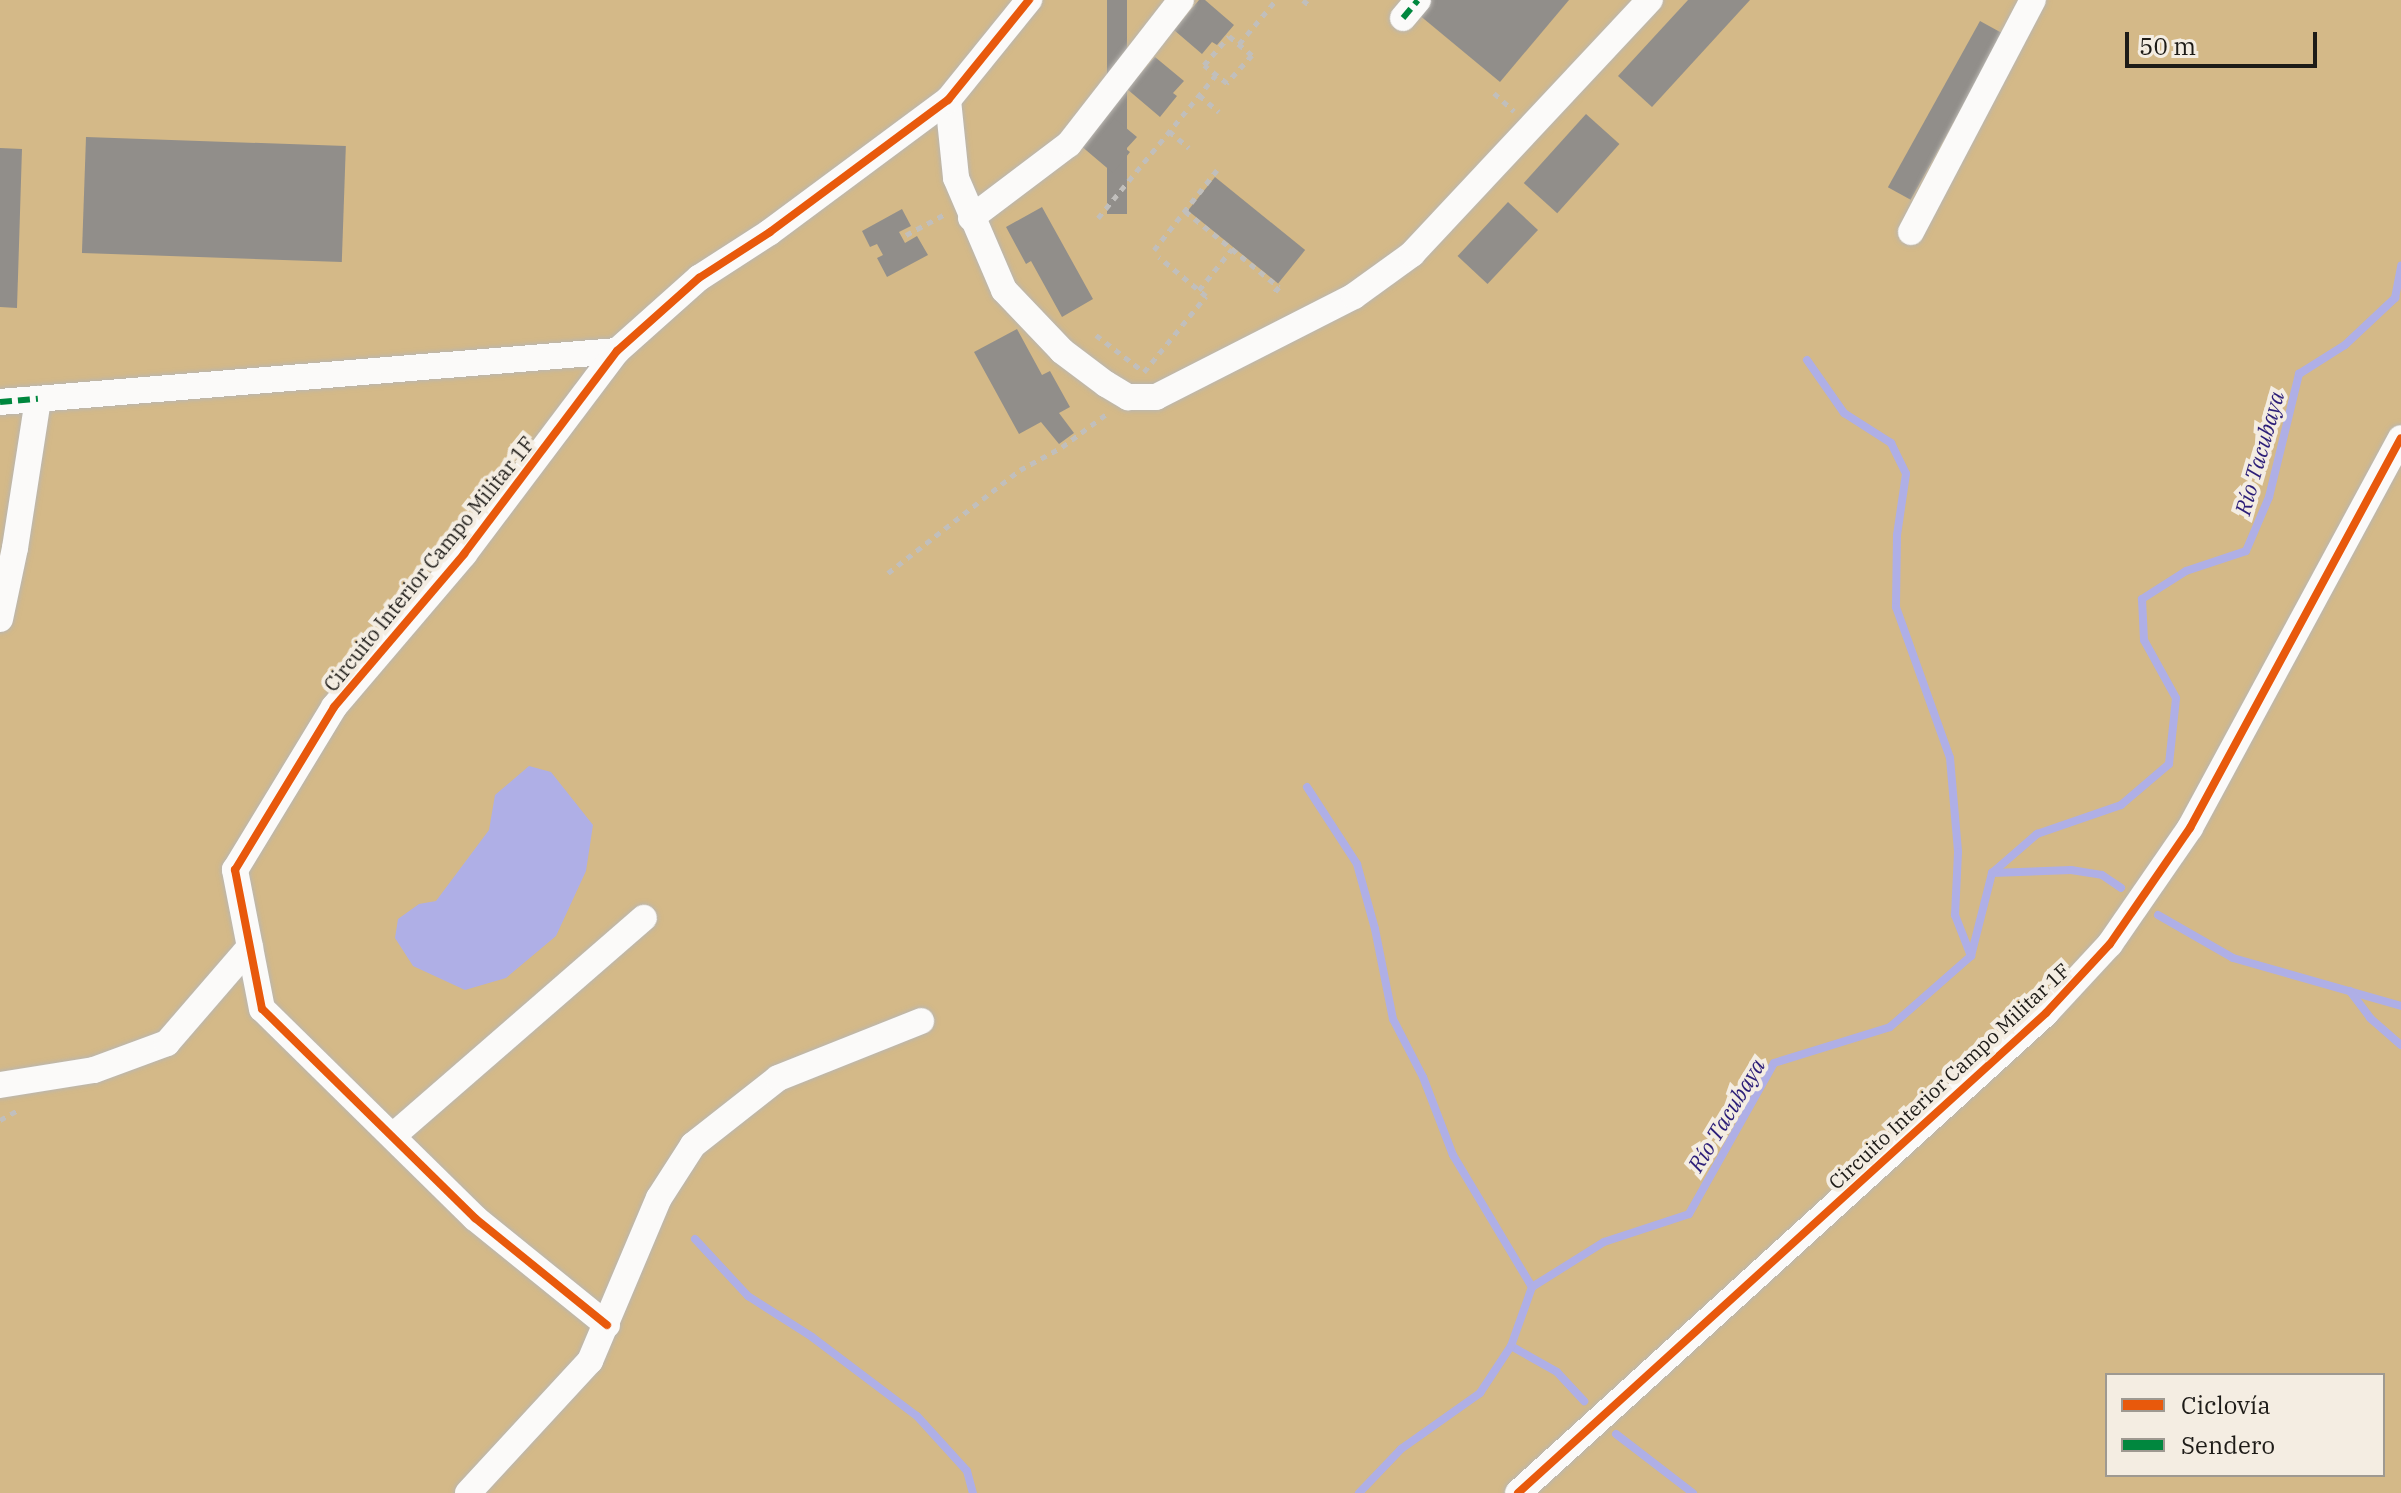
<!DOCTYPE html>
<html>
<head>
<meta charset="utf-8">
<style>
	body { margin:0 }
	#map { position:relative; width:2401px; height:1493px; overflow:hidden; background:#e3dfd9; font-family:"IBM Plex Serif",serif }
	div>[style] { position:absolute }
	.forest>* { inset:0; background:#d4b988 }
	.water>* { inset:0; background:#afafe6 }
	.stream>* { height:8px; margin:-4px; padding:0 4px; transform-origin:4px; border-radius:4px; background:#afafe6 }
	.building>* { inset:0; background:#918e8a; transform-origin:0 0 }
	.path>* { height:5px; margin-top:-2.5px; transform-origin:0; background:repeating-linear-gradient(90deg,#c1bfbc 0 6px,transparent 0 12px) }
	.roads { filter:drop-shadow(0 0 2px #b9b6b1) drop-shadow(0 0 2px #b9b6b1) }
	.minor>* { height:26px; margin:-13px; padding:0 13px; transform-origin:13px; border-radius:13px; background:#fbfaf9 }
	.quiet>* { height:6px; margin-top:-3px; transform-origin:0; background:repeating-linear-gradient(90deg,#00873e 0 12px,transparent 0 18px) }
	.cycleway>* { height:8px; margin:-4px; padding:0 4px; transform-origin:4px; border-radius:4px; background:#e8590c }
	span { translate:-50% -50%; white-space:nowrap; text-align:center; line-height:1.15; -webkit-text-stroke:8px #f4ede2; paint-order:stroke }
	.street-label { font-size:20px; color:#1d1b17 }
	.water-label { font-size:22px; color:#2c1e78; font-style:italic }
	.legend { position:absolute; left:2105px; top:1373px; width:280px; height:104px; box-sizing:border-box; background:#f4ede2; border:2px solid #9e9991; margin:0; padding:10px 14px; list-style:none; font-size:24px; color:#1d1b17 }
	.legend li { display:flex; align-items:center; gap:16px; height:40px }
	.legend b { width:40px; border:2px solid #9e9991 }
	.scale { position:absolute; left:2125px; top:32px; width:192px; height:36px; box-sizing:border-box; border:4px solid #1d1b17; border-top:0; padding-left:10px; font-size:24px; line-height:28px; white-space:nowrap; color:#1d1b17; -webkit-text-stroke:6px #f4ede2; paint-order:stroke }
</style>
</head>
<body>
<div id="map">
	<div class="forest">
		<i style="clip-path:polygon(evenodd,0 0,2401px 0,2401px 1493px,0 1493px,0 0,2107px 1375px,2383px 1375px,2383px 1475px,2107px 1475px,2107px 1375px)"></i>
	</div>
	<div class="water">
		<i style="clip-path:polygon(529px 766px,551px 772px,593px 825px,586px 871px,556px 936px,506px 978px,465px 990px,413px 966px,395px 938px,398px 919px,419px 904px,436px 901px,489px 830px,495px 795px)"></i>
	</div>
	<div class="stream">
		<i style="left:1807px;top:360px;width:65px;rotate:55.1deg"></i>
		<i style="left:1844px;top:413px;width:56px;rotate:32.6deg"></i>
		<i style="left:1891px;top:443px;width:34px;rotate:64deg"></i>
		<i style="left:1906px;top:474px;width:62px;rotate:98.4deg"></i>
		<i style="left:1897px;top:535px;width:72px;rotate:90.8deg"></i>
		<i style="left:1896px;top:607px;width:160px;rotate:70.3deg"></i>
		<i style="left:1950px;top:758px;width:94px;rotate:85.1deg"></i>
		<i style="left:1958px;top:852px;width:63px;rotate:92.7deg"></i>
		<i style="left:1955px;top:915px;width:44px;rotate:68.7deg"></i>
		<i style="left:1307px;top:787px;width:92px;rotate:57deg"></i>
		<i style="left:1357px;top:864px;width:67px;rotate:74.5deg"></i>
		<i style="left:1375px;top:929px;width:92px;rotate:78.7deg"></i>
		<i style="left:1393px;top:1019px;width:65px;rotate:62.7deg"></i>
		<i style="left:1423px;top:1077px;width:84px;rotate:69deg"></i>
		<i style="left:1453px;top:1155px;width:154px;rotate:59.1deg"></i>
		<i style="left:1992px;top:873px;width:79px;rotate:-2.2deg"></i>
		<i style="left:2071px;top:870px;width:31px;rotate:9deg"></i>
		<i style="left:2102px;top:875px;width:23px;rotate:34deg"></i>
		<i style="left:2158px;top:915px;width:86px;rotate:29.8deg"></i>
		<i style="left:2233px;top:958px;width:175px;rotate:15.9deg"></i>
		<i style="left:2350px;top:991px;width:34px;rotate:53deg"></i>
		<i style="left:2370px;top:1018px;width:41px;rotate:41.1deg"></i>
		<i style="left:695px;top:1239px;width:78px;rotate:47.1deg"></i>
		<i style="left:748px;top:1296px;width:76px;rotate:32.6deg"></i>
		<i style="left:812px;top:1337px;width:131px;rotate:37deg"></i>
		<i style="left:917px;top:1416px;width:74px;rotate:47.7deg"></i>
		<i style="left:967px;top:1471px;width:23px;rotate:75deg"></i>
		<i style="left:1511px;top:1346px;width:53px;rotate:29.5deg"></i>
		<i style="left:1557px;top:1372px;width:40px;rotate:47deg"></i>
		<i style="left:1616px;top:1434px;width:97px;rotate:37.5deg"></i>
		<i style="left:1359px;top:1493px;width:61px;rotate:-46.3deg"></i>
		<i style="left:1401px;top:1449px;width:97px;rotate:-35.3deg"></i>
		<i style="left:1480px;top:1393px;width:56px;rotate:-56.6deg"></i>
		<i style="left:1511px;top:1346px;width:63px;rotate:-70.4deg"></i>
		<i style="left:1532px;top:1287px;width:85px;rotate:-32deg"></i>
		<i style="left:1604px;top:1242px;width:89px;rotate:-18.2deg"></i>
		<i style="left:1689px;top:1214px;width:173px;rotate:-60.6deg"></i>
		<i style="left:1774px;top:1063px;width:121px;rotate:-17.2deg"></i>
		<i style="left:1890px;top:1027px;width:108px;rotate:-41.2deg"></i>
		<i style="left:1971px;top:956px;width:86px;rotate:-75.8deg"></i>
		<i style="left:1992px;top:873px;width:60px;rotate:-40.9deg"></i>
		<i style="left:2037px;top:834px;width:89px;rotate:-19deg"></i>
		<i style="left:2121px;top:805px;width:63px;rotate:-40.5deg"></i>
		<i style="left:2169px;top:764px;width:66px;rotate:-83.9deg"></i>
		<i style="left:2176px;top:698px;width:66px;rotate:-118.9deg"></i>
		<i style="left:2144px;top:640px;width:41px;rotate:-92.8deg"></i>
		<i style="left:2142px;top:599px;width:52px;rotate:-32.5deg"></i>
		<i style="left:2186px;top:571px;width:63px;rotate:-18.4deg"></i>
		<i style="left:2246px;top:551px;width:59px;rotate:-66.9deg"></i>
		<i style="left:2269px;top:497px;width:127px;rotate:-76.3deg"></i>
		<i style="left:2299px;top:374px;width:54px;rotate:-32.2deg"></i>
		<i style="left:2345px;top:345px;width:69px;rotate:-43.2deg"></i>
		<i style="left:2395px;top:298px;width:33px;rotate:-79deg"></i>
	</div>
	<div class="building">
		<i style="left:1107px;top:0;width:20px;height:214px"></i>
		<i style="clip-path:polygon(1199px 0,1205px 0,1234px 25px,1217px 45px,1212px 42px,1202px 54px,1174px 30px)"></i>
		<i style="clip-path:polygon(1430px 0,1569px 0,1500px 82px,1418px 14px)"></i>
		<i style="clip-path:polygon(1688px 0,1750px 0,1652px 107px,1618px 76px)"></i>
		<i style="left:1980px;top:21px;width:26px;height:190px;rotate:29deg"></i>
		<i style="clip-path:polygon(1155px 57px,1184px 81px,1173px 93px,1177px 96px,1160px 117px,1127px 89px)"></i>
		<i style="clip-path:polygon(1108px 113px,1137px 137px,1126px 149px,1130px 152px,1113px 173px,1080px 145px)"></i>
		<i style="left:1586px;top:114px;width:45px;height:93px;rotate:42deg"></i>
		<i style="left:86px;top:137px;width:260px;height:116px;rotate:2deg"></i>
		<i style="clip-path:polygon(0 148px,22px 149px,17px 308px,0 307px)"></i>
		<i style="left:1215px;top:177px;width:116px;height:43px;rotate:39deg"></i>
		<i style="left:1508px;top:202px;width:41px;height:74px;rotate:43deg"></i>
		<i style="clip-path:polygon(1042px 207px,1093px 299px,1062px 317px,1031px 261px,1026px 264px,1006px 227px)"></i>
		<i style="clip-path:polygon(902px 209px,911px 226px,899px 232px,905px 243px,917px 236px,928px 255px,887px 277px,877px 258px,883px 255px,877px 244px,870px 247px,862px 231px)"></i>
		<i style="clip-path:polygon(1017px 329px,1042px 375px,1050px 371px,1070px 407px,1059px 413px,1074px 433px,1059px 444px,1041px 422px,1019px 434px,974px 352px)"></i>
	</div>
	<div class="path">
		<i style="left:1303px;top:0;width:8px;rotate:40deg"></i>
		<i style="left:1229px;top:36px;width:30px;rotate:40deg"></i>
		<i style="left:1252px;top:55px;width:38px;rotate:132deg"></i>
		<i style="left:1227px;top:83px;width:29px;rotate:-142deg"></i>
		<i style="left:1204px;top:65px;width:38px;rotate:-49deg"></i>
		<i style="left:1239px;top:44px;width:57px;rotate:-49.9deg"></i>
		<i style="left:1494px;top:93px;width:27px;rotate:42deg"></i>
		<i style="left:1199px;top:95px;width:26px;rotate:40deg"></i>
		<i style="left:1169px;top:131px;width:26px;rotate:40deg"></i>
		<i style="left:1185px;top:211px;width:121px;rotate:39deg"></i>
		<i style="left:1279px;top:287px;width:11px;rotate:131deg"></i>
		<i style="left:1098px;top:218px;width:185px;rotate:-50.5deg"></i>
		<i style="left:906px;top:235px;width:47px;rotate:-28.2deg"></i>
		<i style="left:1154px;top:250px;width:102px;rotate:-51.8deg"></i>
		<i style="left:1199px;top:290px;width:53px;rotate:-51.2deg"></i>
		<i style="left:1096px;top:335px;width:59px;rotate:37.5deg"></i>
		<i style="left:1144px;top:372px;width:98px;rotate:-50.8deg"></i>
		<i style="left:1206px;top:296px;width:61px;rotate:-140.3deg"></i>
		<i style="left:888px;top:573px;width:167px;rotate:-38deg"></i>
		<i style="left:1020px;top:470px;width:48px;rotate:-28.7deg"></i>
		<i style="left:1062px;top:447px;width:57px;rotate:-36.5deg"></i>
		<i style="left:0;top:1120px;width:23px;rotate:-29deg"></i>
	</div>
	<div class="roads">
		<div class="minor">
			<i style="left:1403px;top:18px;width:23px;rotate:-50deg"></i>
			<i style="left:948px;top:100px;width:78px;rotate:84.1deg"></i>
			<i style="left:956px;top:178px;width:122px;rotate:66.8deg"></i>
			<i style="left:1004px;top:290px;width:84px;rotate:46.4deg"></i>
			<i style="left:1062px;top:351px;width:55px;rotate:36.9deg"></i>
			<i style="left:1106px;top:384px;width:26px;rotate:31deg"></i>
			<i style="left:1128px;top:397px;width:28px"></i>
			<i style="left:1156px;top:397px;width:222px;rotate:-27deg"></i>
			<i style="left:1354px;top:296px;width:72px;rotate:-35.9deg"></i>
			<i style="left:1412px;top:254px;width:348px;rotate:-46.9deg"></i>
			<i style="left:971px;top:218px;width:123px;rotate:-37.1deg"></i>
			<i style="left:1069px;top:144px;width:182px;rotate:-52.1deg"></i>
			<i style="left:1911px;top:232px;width:262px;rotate:-62.3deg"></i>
			<i style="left:0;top:402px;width:619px;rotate:-4.73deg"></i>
			<i style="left:0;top:619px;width:73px;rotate:-78.1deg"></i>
			<i style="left:15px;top:548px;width:151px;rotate:-81.2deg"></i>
			<i style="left:0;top:1085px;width:95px;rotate:-9.1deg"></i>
			<i style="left:94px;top:1070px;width:78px;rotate:-20.3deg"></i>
			<i style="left:167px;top:1043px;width:127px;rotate:-49.2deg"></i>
			<i style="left:394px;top:1135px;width:331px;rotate:-41deg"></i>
			<i style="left:607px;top:1325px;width:170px;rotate:-141deg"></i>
			<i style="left:475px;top:1218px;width:298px;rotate:-135.5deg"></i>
			<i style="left:262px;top:1009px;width:142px;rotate:-101deg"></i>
			<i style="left:235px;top:870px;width:191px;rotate:-58.7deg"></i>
			<i style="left:334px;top:707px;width:201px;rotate:-49.6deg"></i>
			<i style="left:464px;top:554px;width:254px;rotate:-53deg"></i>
			<i style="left:617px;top:351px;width:110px;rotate:-41.7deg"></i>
			<i style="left:699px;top:278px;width:85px;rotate:-32.9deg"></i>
			<i style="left:770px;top:232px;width:222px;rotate:-36.6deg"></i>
			<i style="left:948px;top:100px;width:129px;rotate:-51deg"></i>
			<i style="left:468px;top:1493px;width:180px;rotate:-47.3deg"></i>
			<i style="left:590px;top:1361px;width:177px;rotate:-67.1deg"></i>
			<i style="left:659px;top:1198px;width:63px;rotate:-57.3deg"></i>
			<i style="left:693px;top:1145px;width:108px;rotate:-38.2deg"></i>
			<i style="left:778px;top:1078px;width:154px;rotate:-21.7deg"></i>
			<i style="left:1518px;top:1493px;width:714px;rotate:-42.27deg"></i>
			<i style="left:2046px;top:1013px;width:94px;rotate:-47.2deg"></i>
			<i style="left:2110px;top:944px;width:141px;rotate:-55.4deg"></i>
			<i style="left:2190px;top:828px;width:443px;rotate:-61.6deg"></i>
		</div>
	</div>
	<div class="quiet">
		<i style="left:1403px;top:18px;width:23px;rotate:-50deg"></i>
		<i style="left:0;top:402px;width:38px;rotate:-5deg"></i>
	</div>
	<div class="cycleway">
		<i style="left:607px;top:1325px;width:170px;rotate:-141deg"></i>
		<i style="left:475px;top:1218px;width:298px;rotate:-135.5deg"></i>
		<i style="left:262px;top:1009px;width:142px;rotate:-101deg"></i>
		<i style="left:235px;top:870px;width:191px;rotate:-58.7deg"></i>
		<i style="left:334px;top:707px;width:201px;rotate:-49.6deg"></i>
		<i style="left:464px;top:554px;width:254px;rotate:-53deg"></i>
		<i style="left:617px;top:351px;width:110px;rotate:-41.7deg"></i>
		<i style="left:699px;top:278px;width:85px;rotate:-32.9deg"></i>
		<i style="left:770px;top:232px;width:222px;rotate:-36.6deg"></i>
		<i style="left:948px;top:100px;width:129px;rotate:-51deg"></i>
		<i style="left:1518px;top:1493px;width:714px;rotate:-42.27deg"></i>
		<i style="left:2046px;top:1013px;width:94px;rotate:-47.2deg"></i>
		<i style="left:2110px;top:944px;width:141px;rotate:-55.4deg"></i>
		<i style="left:2190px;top:828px;width:443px;rotate:-61.6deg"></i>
	</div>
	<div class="street-label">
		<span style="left:429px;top:564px;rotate:-51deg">Circuito Interior Campo Militar 1F</span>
		<span style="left:1949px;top:1076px;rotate:-43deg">Circuito Interior Campo Militar 1F</span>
	</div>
	<div class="water-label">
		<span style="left:2259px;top:453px;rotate:-74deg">Río Tacubaya</span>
		<span style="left:1726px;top:1115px;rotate:-59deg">Río Tacubaya</span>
	</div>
	<ul class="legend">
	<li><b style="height:10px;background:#e8590c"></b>Ciclovía</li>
	<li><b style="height:10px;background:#00873e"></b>Sendero</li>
	</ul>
	<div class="scale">50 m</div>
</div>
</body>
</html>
